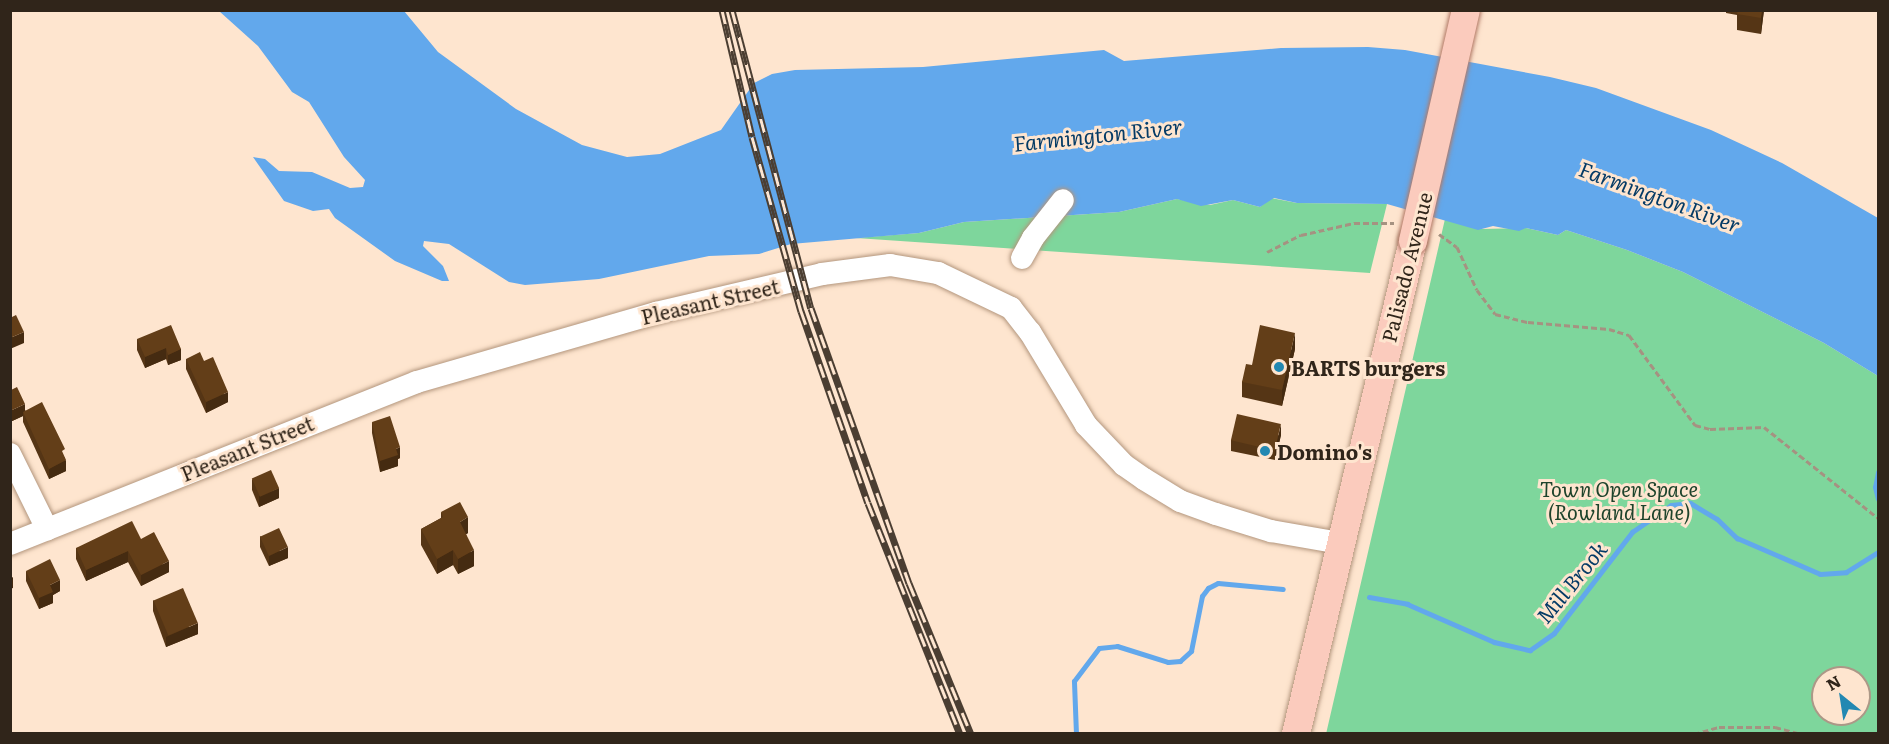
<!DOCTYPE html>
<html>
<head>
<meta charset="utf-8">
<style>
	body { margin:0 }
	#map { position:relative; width:1889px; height:744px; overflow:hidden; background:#fee5cf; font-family:Literata,serif }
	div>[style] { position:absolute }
	.green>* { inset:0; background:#7ed69c }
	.water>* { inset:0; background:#62a8ec }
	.stream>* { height:5px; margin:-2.5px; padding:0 2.5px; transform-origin:2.5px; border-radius:2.5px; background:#62a8ec }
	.path>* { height:3px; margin-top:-1.5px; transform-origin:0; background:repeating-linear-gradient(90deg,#a59281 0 6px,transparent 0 9px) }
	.roads { filter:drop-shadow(0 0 2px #b3967d) drop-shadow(0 0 2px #b3967d) }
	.minor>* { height:22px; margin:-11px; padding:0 11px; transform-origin:11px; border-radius:11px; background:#fff }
	.major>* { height:28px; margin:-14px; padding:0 14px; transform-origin:14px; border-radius:14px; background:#fbcbbd }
	.rail>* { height:7px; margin-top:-3.5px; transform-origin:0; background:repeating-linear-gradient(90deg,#fee5cf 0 14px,#4b3e32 0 28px); box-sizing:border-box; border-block:2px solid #4b3e32 }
	.bridges { filter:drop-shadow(0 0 2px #b27a67) drop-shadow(0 0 2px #b27a67) }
	.major-bridge>* { height:28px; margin:-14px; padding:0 14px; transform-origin:14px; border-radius:14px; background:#fbcbbd }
	.wall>* { inset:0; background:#553515 }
	.shaded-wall>* { inset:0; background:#452b11 }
	.building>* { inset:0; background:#633e18; transform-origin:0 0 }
	.dots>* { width:16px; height:16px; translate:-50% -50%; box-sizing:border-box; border:3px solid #fee5cf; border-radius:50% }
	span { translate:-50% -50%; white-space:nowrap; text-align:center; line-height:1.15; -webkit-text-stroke:6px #fee5cf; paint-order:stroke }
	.street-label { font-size:20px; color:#30251a }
	.poi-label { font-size:20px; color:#30251a; font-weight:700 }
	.left { translate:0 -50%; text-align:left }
	.park-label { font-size:20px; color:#1d432b; font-style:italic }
	.water-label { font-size:21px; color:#053b66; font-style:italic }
	.frame { position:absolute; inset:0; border:12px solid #30251a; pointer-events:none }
	.north { position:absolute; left:1811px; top:666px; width:60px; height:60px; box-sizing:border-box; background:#fee5cf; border:2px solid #ac9887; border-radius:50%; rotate:330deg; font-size:16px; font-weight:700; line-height:24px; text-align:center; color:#30251a }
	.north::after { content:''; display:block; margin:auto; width:21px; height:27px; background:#2388b2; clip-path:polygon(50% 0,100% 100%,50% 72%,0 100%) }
</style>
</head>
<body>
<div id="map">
	<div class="green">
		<i style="clip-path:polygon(1271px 198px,1297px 203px,1387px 204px,1370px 273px,856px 238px,919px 233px,964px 222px,1119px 212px,1177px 199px,1210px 205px,1233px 200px,1260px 207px)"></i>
		<i style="clip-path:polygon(evenodd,1445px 219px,1482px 229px,1526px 228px,1558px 235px,1566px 230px,1627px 250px,1683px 272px,1824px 343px,1878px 376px,1878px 733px,1326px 734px,1445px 219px,1823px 678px,1859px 678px,1859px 714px,1823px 714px,1823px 678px)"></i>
	</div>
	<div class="water">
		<i style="clip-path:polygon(219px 11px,404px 11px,438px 52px,516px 109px,582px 145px,627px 157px,660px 154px,721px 130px,754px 83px,772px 74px,795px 70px,923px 67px,1104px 50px,1124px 61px,1281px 48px,1368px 47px,1405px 50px,1550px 77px,1596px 88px,1711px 130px,1782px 163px,1878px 218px,1878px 376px,1824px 343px,1683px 272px,1627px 250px,1566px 230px,1558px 235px,1526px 228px,1519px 231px,1493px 226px,1478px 230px,1387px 204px,1297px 203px,1274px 198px,1260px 207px,1233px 200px,1201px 206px,1177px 199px,1119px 212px,964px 222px,919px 233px,791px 244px,759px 254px,709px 256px,599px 279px,525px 285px,509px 282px,449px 244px,424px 241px,423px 246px,443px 266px,449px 281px,442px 281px,395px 261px,335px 218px,329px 209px,313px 211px,284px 201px,253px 157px,265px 159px,279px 171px,312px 172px,350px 188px,363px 187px,365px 180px,344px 157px,309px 102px,292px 92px,258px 46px)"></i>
	</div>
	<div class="stream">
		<i style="left:1878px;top:472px;width:15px;rotate:101deg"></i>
		<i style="left:1875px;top:487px;width:12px;rotate:76deg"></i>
		<i style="left:1369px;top:597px;width:39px;rotate:10deg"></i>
		<i style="left:1407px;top:604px;width:95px;rotate:23.6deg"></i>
		<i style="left:1494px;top:642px;width:37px;rotate:13deg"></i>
		<i style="left:1530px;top:650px;width:29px;rotate:-35deg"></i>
		<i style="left:1554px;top:633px;width:128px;rotate:-52.3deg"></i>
		<i style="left:1632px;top:532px;width:47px;rotate:-34.7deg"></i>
		<i style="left:1671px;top:505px;width:19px;rotate:-6deg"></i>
		<i style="left:1690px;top:503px;width:31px;rotate:31deg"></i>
		<i style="left:1717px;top:519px;width:28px;rotate:44deg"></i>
		<i style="left:1737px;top:538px;width:90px;rotate:23.4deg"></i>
		<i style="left:1820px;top:574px;width:26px;rotate:-4deg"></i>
		<i style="left:1846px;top:572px;width:38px;rotate:-32deg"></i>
		<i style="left:1076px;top:734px;width:53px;rotate:-92.2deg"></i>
		<i style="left:1074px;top:681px;width:41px;rotate:-52.9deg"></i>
		<i style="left:1099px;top:648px;width:18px;rotate:-6deg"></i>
		<i style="left:1117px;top:646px;width:53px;rotate:17.4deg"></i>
		<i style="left:1168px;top:662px;width:12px;rotate:-5deg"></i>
		<i style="left:1180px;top:661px;width:15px;rotate:-42deg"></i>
		<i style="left:1191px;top:651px;width:56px;rotate:-78.7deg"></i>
		<i style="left:1202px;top:596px;width:10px;rotate:-53deg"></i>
		<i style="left:1208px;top:588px;width:11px;rotate:-27deg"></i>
		<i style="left:1218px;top:583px;width:65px;rotate:5.3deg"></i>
	</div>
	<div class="path">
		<i style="left:1439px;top:234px;width:22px;rotate:36deg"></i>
		<i style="left:1457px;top:247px;width:47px;rotate:65.1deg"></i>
		<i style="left:1477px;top:290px;width:30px;rotate:53deg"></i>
		<i style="left:1495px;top:314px;width:34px;rotate:14deg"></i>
		<i style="left:1528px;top:322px;width:81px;rotate:4.9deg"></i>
		<i style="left:1609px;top:329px;width:21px;rotate:17deg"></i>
		<i style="left:1629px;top:335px;width:112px;rotate:53.7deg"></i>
		<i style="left:1695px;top:425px;width:16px;rotate:15deg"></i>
		<i style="left:1710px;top:429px;width:54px;rotate:-2.1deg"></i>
		<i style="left:1764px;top:427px;width:146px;rotate:38.6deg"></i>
		<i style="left:1267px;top:252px;width:38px;rotate:-27deg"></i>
		<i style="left:1301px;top:235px;width:54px;rotate:-12.8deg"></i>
		<i style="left:1354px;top:223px;width:40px"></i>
		<i style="left:1486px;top:734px;width:17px"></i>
		<i style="left:1694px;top:734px;width:26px;rotate:-16deg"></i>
		<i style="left:1719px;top:727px;width:56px"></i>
		<i style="left:1775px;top:727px;width:27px;rotate:15deg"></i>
	</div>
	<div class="roads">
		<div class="minor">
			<i style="left:1022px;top:258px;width:23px;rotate:-61deg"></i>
			<i style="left:1033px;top:238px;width:48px;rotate:-51.7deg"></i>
			<i style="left:10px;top:454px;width:84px;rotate:63.7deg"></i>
			<i style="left:10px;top:544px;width:438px;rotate:-21.7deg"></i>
			<i style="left:417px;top:382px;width:249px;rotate:-16.1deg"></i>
			<i style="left:656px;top:313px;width:171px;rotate:-13.2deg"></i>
			<i style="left:822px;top:274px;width:69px;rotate:-7.5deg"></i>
			<i style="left:890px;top:265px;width:49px;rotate:9.5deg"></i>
			<i style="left:938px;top:273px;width:81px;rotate:25.6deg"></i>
			<i style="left:1011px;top:308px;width:31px;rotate:52deg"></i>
			<i style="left:1030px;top:332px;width:109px;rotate:58.9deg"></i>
			<i style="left:1086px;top:425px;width:55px;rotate:46.5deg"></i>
			<i style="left:1124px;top:465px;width:24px;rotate:35deg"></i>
			<i style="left:1144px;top:479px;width:42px;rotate:31.4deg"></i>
			<i style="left:1180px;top:501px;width:38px;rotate:20deg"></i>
			<i style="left:1216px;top:514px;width:58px;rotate:17.2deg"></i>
			<i style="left:1271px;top:531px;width:70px;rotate:9.9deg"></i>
		</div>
		<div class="major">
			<i style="left:1296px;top:734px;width:507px;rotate:-76.65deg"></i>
		</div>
	</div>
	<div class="rail">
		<i style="left:722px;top:10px;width:130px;rotate:76.7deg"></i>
		<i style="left:752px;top:137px;width:181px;rotate:74.3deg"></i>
		<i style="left:801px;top:311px;width:203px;rotate:70.8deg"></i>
		<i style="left:868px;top:503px;width:249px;rotate:68.3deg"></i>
		<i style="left:732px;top:10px;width:308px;rotate:75.2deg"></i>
		<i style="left:811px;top:308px;width:292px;rotate:70.4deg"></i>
		<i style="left:909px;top:583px;width:163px;rotate:67.7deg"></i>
	</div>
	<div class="bridges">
		<div class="major-bridge">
			<i style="left:1413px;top:241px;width:237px;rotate:-77.1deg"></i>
		</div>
	</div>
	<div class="wall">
		<i style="clip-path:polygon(1726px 10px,1764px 10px,1761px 34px,1737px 30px,1737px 15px,1726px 13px)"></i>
		<i style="clip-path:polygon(137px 339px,181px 349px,181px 360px,168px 365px,166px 359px,145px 368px,137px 350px)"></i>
		<i style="clip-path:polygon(1295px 349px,1282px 406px,1242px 397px,1242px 382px,1252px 365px)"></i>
		<i style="clip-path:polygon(186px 359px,204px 361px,228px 402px,206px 413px,186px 369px)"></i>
		<i style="clip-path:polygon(25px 410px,65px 458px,66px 471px,49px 479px,23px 422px,23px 416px,10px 422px)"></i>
		<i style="clip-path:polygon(372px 422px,400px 458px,398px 459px,398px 466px,380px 472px,372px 433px)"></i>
		<i style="clip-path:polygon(1281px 435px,1275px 460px,1231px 451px,1231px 440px)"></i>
		<i style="clip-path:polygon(252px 479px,279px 498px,259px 507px,252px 490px)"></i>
		<i style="clip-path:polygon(441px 512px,468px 533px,466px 534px,474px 566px,458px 574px,453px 565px,437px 574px,421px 545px,421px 529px,441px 518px)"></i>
		<i style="clip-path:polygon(260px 536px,288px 558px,269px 566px,260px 547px)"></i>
		<i style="clip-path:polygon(141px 539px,169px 572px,141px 586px,128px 562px,86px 581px,76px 559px,76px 548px)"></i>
		<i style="clip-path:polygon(26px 571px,60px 591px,53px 595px,53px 603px,39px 609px,26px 581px)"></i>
		<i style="clip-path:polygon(153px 600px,198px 634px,166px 647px,153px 611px)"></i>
	</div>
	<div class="shaded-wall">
		<i style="clip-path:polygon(1762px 10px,1764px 10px,1761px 34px,1761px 18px)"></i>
		<i style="clip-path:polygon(24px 332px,24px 343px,10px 349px,10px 338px)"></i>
		<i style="clip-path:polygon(1295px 333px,1295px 349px,1282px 406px,1282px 390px)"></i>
		<i style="clip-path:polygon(166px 348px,166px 359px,145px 368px,145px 357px)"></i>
		<i style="clip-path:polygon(181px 349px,181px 360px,168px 365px,168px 355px)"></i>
		<i style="clip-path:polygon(228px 392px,228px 402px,206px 413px,206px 402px)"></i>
		<i style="clip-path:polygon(25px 404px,25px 415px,23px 412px,23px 416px,10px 422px,10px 411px)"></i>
		<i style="clip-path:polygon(1281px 424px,1281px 435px,1275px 460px,1275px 450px)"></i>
		<i style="clip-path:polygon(400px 447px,400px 458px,398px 459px,398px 466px,380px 472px,380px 461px,396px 449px)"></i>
		<i style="clip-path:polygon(66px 460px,66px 471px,49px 479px,49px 469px)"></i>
		<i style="clip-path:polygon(279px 488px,279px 498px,259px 507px,259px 496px)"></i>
		<i style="clip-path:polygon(468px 517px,468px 533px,460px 538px,460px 522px)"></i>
		<i style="clip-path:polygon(288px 547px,288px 558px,269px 566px,269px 556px)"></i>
		<i style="clip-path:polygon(453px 550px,453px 565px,437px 574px,437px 559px)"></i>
		<i style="clip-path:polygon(474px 550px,474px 566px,458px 574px,458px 559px)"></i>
		<i style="clip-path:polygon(128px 551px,128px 562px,86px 581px,86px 570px)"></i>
		<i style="clip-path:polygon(169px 561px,169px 572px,141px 586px,141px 575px)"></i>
		<i style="clip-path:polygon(13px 577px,13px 588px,10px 589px,10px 579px)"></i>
		<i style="clip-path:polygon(60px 580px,60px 591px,53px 595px,53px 603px,39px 609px,39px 598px,50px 585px)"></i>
		<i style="clip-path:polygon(198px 623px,198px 634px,166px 647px,166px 637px)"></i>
	</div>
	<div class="building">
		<i style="clip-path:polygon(1738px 10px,1762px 10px,1761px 18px,1737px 14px)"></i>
		<i style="clip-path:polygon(16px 315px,24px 332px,10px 338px,10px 318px)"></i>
		<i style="clip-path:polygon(171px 325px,181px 349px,168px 355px,166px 348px,145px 357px,137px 339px)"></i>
		<i style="clip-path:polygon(1260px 325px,1295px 333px,1282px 390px,1242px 382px,1246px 364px,1252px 365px)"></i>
		<i style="clip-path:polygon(200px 352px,204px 361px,213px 357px,228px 392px,206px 402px,186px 359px)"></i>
		<i style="clip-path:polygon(17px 387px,25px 404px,10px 411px,10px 389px,11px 390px)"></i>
		<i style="clip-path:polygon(42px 402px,65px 449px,62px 451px,66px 460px,49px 469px,23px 412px)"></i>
		<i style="left:1237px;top:414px;width:45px;height:27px;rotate:13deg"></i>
		<i style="clip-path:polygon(390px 416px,400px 447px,396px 449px,398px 455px,380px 461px,372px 422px)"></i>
		<i style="left:271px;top:470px;width:20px;height:21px;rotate:66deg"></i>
		<i style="clip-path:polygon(460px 502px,468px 517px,460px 522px,474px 550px,458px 559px,453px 550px,437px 559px,421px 529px,443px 517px,441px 512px)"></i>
		<i style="clip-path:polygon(132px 521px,141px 539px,154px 532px,169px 561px,141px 575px,128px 551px,86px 570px,76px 548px)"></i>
		<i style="left:279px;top:528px;width:21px;height:21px;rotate:65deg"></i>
		<i style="clip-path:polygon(50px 559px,60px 580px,50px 585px,53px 592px,39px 598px,26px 571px)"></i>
		<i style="left:183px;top:588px;width:38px;height:32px;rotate:67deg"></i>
	</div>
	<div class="dots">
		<i style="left:1279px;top:367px;background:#2388b2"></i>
		<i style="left:1265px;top:451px;background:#2388b2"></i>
	</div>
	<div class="street-label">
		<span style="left:1406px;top:267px;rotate:-76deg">Palisado Avenue</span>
		<span style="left:710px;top:301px;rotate:-13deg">Pleasant Street</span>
		<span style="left:247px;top:448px;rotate:-22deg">Pleasant Street</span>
	</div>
	<div class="poi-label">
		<span class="left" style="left:1291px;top:367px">BARTS burgers</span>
		<span class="left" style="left:1277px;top:451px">Domino's</span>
	</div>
	<div class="park-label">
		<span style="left:1619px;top:500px">Town Open Space<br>(Rowland Lane)</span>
	</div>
	<div class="water-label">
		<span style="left:1098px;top:134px;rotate:-6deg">Farmington River</span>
		<span style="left:1660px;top:196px;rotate:20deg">Farmington River</span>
		<span style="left:1571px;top:582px;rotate:-51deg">Mill Brook</span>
	</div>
	<div class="frame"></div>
	<div class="north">N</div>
</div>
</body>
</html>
